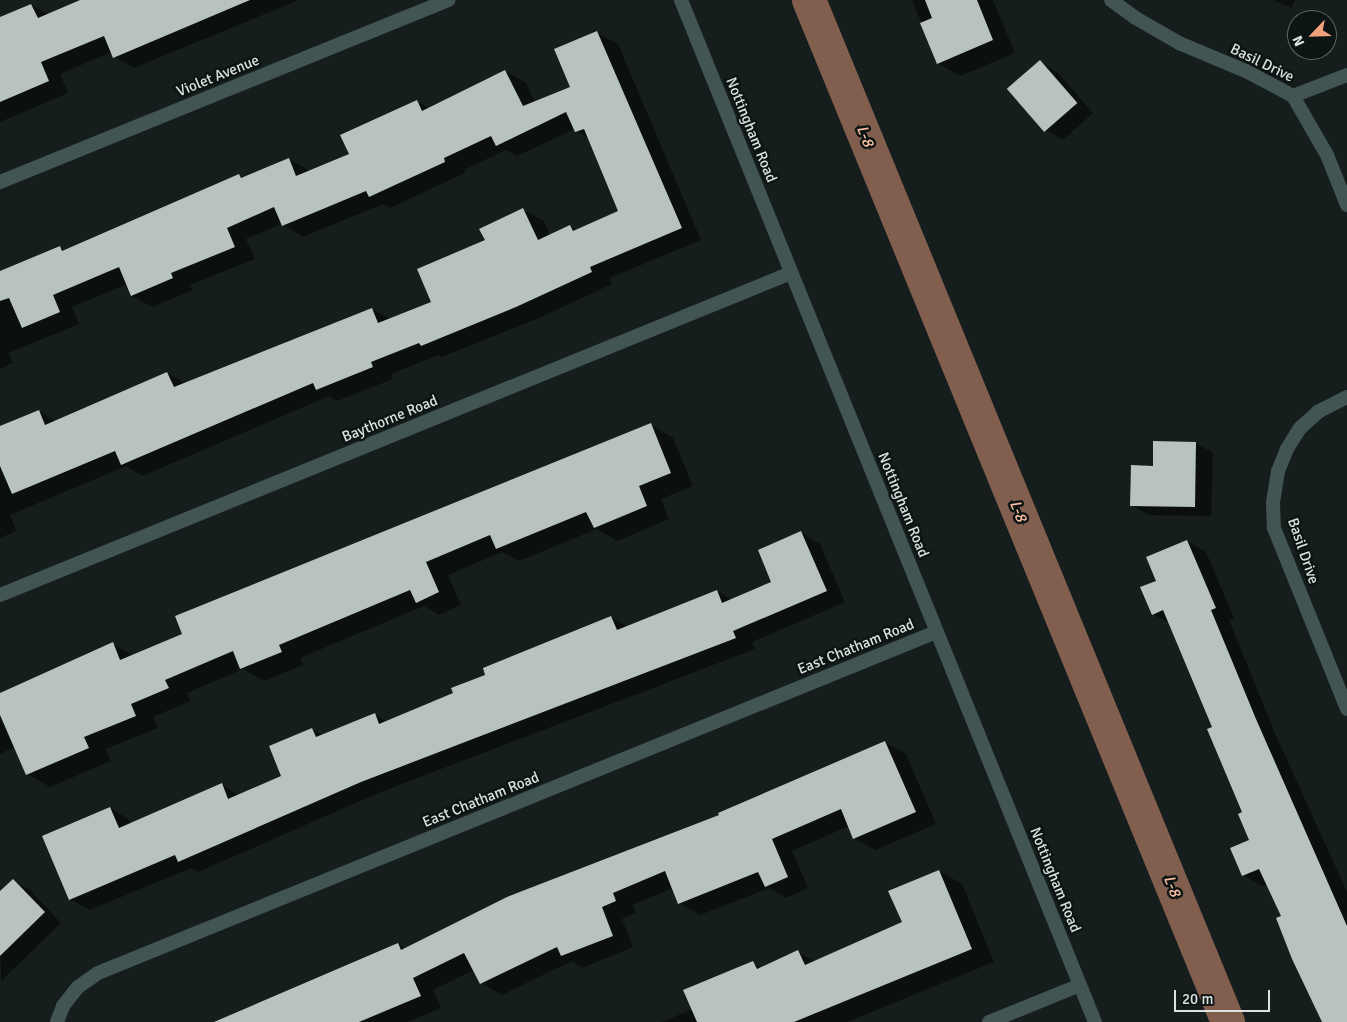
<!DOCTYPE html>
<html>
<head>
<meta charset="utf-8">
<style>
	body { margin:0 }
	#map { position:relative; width:1347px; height:1022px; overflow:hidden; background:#151e1d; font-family:Signika,sans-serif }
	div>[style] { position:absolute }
	.shadow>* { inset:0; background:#0007 }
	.canal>* { height:34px; margin:-17px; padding:0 17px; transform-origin:17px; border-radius:17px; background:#825e4e }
	.building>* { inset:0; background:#b7c2c1; transform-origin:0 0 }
	.minor>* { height:14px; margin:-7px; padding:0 7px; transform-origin:7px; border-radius:7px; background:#425552 }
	span { translate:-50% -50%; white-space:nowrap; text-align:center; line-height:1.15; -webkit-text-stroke:5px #0c1513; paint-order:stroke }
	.street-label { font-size:15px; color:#dce2e1 }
	.water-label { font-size:16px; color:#fcbda1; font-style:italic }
	.north { position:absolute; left:1287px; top:10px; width:50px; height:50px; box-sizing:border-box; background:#0c1513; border:1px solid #5f6765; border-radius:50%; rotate:246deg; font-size:14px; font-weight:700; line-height:20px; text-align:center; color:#dce2e1 }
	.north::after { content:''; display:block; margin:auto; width:18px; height:22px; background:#f1a17d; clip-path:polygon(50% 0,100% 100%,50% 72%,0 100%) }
	.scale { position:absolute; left:1174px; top:990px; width:96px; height:22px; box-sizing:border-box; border:2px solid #dce2e1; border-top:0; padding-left:6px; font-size:15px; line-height:18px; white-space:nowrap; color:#dce2e1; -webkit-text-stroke:4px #0c1513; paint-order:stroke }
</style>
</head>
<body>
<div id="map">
	<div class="shadow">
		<i style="clip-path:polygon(79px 0,299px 0,134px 68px,114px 57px,112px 52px,60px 74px,68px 93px,0 122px,0 19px,31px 5px,48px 14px)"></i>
		<i style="clip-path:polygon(912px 0,993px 0,1015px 53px,960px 76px,938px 63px)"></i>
		<i style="clip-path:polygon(1273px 0,1295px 0,1292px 8px)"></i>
		<i style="clip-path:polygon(597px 33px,618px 44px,701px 240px,610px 278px,612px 284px,537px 319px,442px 357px,438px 355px,391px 374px,393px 379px,337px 401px,329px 396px,142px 476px,126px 466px,10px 515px,16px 531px,0 538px,0 428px,39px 411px,57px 422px,167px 373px,186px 384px,372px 309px,390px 319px,433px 302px,486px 241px,523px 210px,544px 221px,550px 236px,570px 226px,578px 230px,620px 212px,589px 139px,575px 129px,517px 156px,506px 150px,464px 170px,465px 173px,390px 208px,383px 204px,303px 237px,282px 224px,246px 239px,255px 259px,190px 285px,193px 290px,152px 307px,132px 296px,127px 284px,72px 307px,79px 324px,9px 353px,13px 363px,0 369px,0 273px,60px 247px,66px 251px,239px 175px,244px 178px,289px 159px,310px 171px,351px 155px,416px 101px,429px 108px,505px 71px,526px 83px,535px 103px,571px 88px)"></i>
		<i style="clip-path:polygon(1040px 62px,1057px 72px,1093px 113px,1063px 140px,1046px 130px)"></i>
		<i style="clip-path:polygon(651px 425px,673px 438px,693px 486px,661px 499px,669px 519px,617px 541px,597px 529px,519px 561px,502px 552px,448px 575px,461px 605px,439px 615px,424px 606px,300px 658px,303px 665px,264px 681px,243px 669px,187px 693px,190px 701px,153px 717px,158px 728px,106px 749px,111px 761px,50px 787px,27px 774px,15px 747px,0 754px,0 693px,113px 644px,134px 656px)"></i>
		<i style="clip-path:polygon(1196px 443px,1213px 453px,1211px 516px,1149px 515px,1132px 505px,1154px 467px)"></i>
		<i style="clip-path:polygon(801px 533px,820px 544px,845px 602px,752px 642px,755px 649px,381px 792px,198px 872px,191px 868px,90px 910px,70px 899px,110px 808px,129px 819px,131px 824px,222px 785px,239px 795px,283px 777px,312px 729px,323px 735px,374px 714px,387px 722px,455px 694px,611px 617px,628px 627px,717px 591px,732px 600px,773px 582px)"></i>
		<i style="clip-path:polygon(1187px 541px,1206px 552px,1234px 618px,1229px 620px,1274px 731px,1347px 892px,1347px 1022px,1325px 1022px,1268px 884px,1262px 886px,1243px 875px,1251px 840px,1244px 813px,1214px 728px,1171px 624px,1153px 614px,1157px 581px)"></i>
		<i style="clip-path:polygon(885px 742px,906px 754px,936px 824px,875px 850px,854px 838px,849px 826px,792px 851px,808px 888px,786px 898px,769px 888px,700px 915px,679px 903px,673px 888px,633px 905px,636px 913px,622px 919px,633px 947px,582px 968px,572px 961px,502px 995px,481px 983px,474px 970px,433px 990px,441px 1008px,407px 1022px,232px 1022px,398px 944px,406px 949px,721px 816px)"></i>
		<i style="clip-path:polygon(939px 871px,962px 884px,994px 962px,847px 1022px,662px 1022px,693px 1009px,753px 963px,762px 968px,798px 952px,815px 961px,903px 923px)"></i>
		<i style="clip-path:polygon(13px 881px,30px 890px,61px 923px,1px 981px,0 893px)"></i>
	</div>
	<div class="canal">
		<i style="left:809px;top:0;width:1105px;rotate:67.71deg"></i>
	</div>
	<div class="building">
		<i style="clip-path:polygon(80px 0,250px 0,113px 58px,104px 36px,41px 62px,49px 81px,0 102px,0 17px,31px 4px,38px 18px)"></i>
		<i style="clip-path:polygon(925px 0,977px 0,993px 40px,937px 64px,920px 23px,932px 18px)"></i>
		<i style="clip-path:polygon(597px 31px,682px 228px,590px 267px,592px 272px,516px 307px,421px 346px,419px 343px,371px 362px,373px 367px,316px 390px,313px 383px,121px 465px,115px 451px,12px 494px,0 466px,0 426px,39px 410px,45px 425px,167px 372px,174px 387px,372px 308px,378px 323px,431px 302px,417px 269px,485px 240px,479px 229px,523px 208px,538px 240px,570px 225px,573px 231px,618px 211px,584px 129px,575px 132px,566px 112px,496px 146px,491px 136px,444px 158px,445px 162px,369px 197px,366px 191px,282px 226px,274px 207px,227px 228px,235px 247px,171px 273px,173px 278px,131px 296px,119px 267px,53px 295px,60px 312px,22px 328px,9px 298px,0 301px,0 271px,60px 246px,62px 251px,239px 174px,241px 178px,289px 158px,296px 176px,349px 154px,340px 135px,417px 100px,422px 111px,505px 70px,523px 106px,570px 87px,554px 49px)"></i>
		<i style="left:1040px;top:60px;width:57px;height:44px;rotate:49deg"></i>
		<i style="clip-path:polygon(651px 423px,671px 473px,639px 486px,647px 506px,594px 528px,586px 512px,496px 549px,490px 535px,426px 562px,439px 592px,416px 603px,410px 590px,279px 645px,282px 652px,240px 669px,233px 651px,165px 680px,169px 688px,131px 704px,136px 716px,84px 737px,89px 748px,26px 775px,0 715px,0 693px,113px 642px,120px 660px,182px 634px,175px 616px)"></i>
		<i style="clip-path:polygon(1153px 441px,1196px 442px,1195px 507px,1130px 506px,1131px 465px,1153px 466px)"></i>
		<i style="clip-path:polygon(801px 531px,827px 591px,733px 631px,736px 638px,361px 782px,178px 862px,175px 855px,69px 900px,42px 836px,110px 807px,119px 828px,222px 783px,228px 799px,281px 776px,269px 746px,312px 728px,316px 737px,375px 713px,379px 724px,453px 693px,451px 688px,485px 675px,483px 668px,611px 616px,617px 630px,717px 590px,722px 603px,771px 582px,758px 550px)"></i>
		<i style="clip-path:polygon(1187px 540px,1216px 608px,1211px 610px,1256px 719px,1347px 926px,1347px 1022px,1322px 1022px,1292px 959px,1276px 918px,1281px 916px,1259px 869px,1242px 876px,1230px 848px,1249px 840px,1238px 814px,1242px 812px,1207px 729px,1212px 727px,1163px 610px,1152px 615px,1140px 587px,1156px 581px,1146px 557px)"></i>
		<i style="clip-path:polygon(885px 741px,916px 812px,853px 839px,841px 809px,772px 839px,788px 877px,765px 887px,758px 872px,678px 904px,665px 871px,613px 893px,616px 901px,602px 907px,613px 936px,561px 956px,557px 947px,480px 984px,464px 953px,413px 978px,421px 996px,359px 1022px,214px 1022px,398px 943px,401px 950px,507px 897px,719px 815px,718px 813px)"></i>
		<i style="clip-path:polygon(939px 870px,972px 949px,794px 1022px,697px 1022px,683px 990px,753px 961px,757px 969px,798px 950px,805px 965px,902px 922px,888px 891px)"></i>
		<i style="clip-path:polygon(13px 879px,45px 912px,0 956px,0 891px)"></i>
	</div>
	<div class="minor">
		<i style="left:681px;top:0;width:1103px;rotate:67.95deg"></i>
		<i style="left:1111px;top:0;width:29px;rotate:36deg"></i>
		<i style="left:1134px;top:17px;width:52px;rotate:30deg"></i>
		<i style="left:1179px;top:43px;width:73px;rotate:22.7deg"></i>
		<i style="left:1246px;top:71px;width:53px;rotate:28deg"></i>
		<i style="left:1293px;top:96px;width:68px;rotate:60deg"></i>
		<i style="left:1327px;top:155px;width:54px;rotate:68.2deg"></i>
		<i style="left:1293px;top:96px;width:58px;rotate:-21.3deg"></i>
		<i style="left:0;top:182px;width:484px;rotate:-22.1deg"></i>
		<i style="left:1347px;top:397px;width:33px;rotate:153deg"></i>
		<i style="left:1318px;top:412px;width:24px;rotate:138deg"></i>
		<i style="left:1300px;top:428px;width:25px;rotate:122deg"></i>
		<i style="left:1287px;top:449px;width:24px;rotate:112deg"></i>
		<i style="left:1278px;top:471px;width:32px;rotate:99deg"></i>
		<i style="left:1273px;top:503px;width:25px;rotate:88deg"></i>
		<i style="left:1274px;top:528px;width:195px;rotate:68deg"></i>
		<i style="left:0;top:595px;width:854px;rotate:-22.15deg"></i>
		<i style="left:57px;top:1022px;width:17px;rotate:-69deg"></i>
		<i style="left:63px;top:1006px;width:24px;rotate:-52deg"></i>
		<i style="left:78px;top:987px;width:24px;rotate:-35deg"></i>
		<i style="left:98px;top:973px;width:905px;rotate:-22.14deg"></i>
		<i style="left:989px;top:1022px;width:98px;rotate:-22.1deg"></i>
	</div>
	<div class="street-label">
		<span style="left:1262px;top:63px;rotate:26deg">Basil Drive</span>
		<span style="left:218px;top:76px;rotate:-22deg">Violet Avenue</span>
		<span style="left:751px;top:130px;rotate:68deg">Nottingham Road</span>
		<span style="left:390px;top:419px;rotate:-22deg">Baythorne Road</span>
		<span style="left:903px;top:505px;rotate:68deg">Nottingham Road</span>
		<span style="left:1303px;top:551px;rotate:71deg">Basil Drive</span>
		<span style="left:856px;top:647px;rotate:-22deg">East Chatham Road</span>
		<span style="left:481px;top:800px;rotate:-22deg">East Chatham Road</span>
		<span style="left:1055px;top:880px;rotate:68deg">Nottingham Road</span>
	</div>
	<div class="water-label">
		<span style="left:865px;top:136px;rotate:68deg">L-8</span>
		<span style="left:1018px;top:511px;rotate:68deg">L-8</span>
		<span style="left:1172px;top:886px;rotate:68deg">L-8</span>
	</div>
	<div class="north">N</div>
	<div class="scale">20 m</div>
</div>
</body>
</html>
